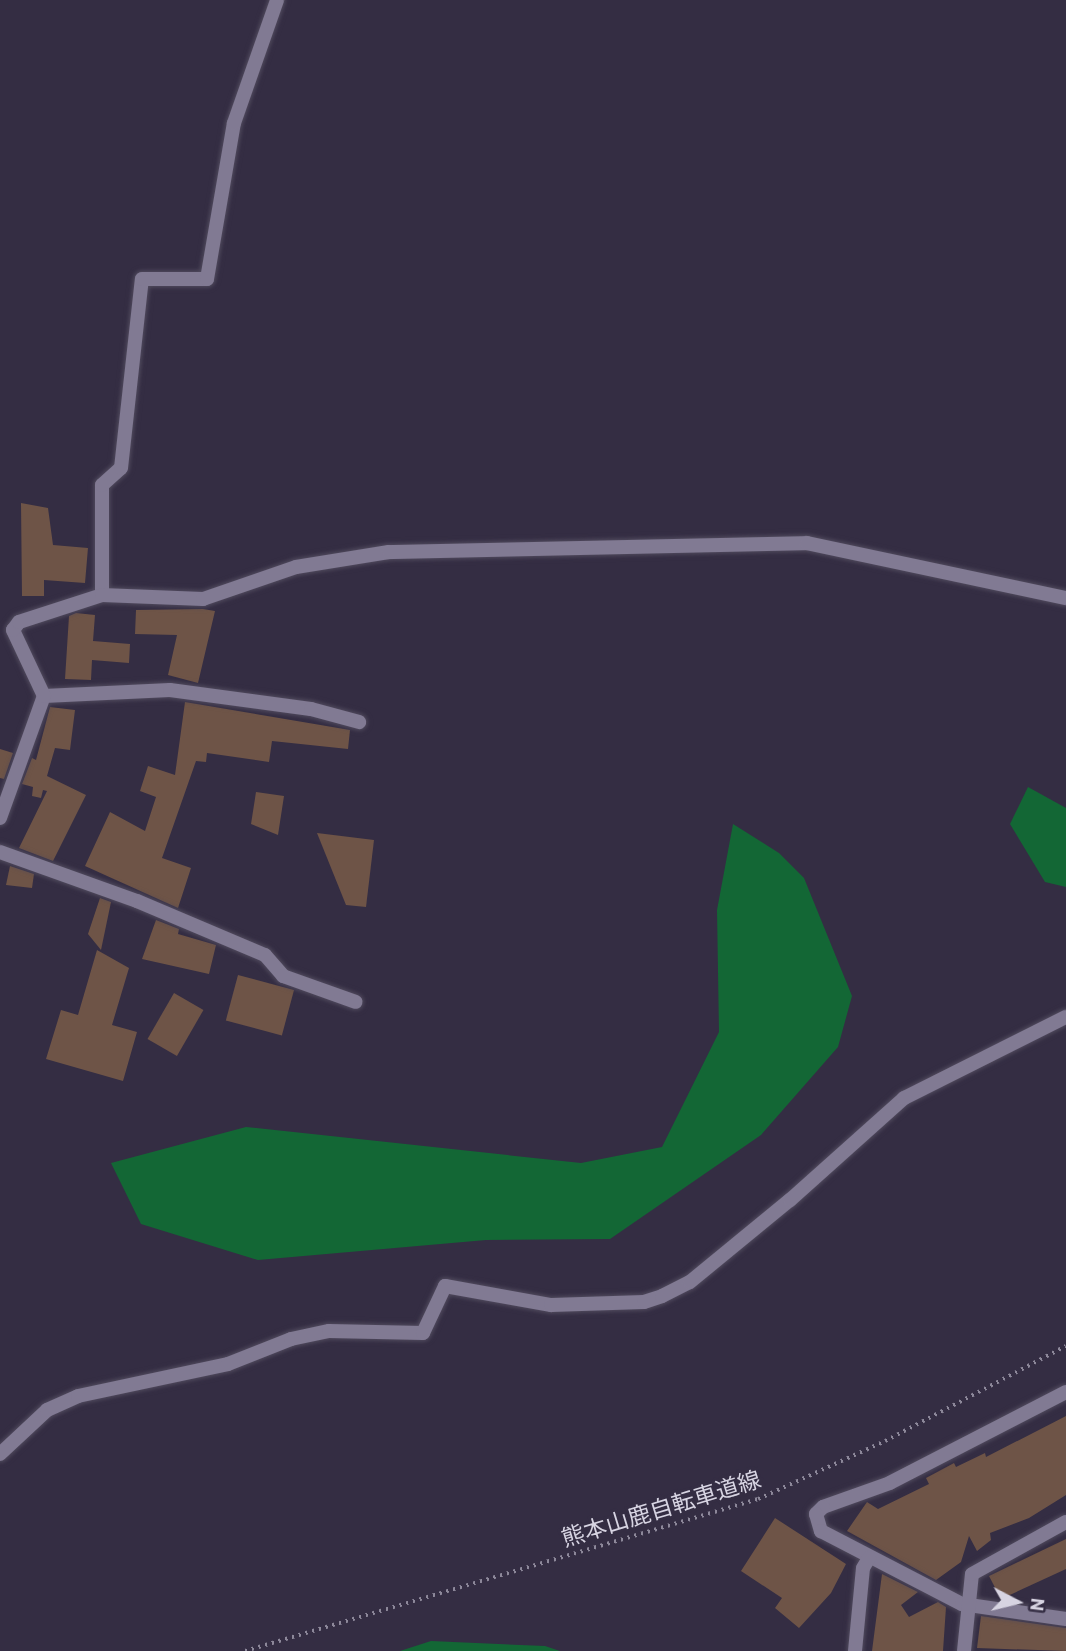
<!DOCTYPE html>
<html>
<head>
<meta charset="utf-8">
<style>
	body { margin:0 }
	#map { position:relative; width:1066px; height:1651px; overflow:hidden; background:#342d43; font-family:Barlow,"Noto Sans JP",sans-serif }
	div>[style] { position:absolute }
	.green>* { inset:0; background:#136735 }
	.building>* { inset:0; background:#6e5447; transform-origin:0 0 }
	.path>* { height:3.5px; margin-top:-1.75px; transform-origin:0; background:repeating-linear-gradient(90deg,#8d889a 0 2px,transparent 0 7px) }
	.roads { filter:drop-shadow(0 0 2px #504a5d) drop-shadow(0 0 2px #504a5d) }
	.minor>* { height:14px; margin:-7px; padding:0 7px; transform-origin:7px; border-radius:7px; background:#817a93 }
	span { translate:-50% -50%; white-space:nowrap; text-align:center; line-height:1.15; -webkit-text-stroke:6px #342d43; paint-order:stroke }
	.street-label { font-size:23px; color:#d7d4e2 }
	.north { position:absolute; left:982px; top:1567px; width:70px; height:70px; -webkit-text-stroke:5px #342d43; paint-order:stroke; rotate:97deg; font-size:19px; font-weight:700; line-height:28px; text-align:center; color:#d7d4e2 }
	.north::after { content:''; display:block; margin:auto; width:24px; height:32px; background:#d7d4e2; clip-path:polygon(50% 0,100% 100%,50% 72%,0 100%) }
</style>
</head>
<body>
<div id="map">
	<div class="green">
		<i style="clip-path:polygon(1028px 787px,1066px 808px,1066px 887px,1045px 882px,1010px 824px)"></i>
		<i style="clip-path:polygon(733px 824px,779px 853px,804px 878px,852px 996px,838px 1047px,761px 1135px,610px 1239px,486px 1240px,258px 1260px,141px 1224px,111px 1163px,246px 1127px,581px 1163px,662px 1147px,719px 1032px,717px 910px)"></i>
		<i style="clip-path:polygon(431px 1641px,545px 1646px,560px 1651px,400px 1651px)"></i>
	</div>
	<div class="building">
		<i style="clip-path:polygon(21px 503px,48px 508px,53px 545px,88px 548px,85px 583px,44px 580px,44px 596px,22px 596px)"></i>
		<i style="clip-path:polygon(203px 609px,215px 611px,198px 683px,168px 675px,177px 635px,135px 634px,136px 610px)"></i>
		<i style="clip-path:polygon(76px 613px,95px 615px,93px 641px,130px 644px,129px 663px,92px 660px,91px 680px,65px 679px,69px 616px)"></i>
		<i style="clip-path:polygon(185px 702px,350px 730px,348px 749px,272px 741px,269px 762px,207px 753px,206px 762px,196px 761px,162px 858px,191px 868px,178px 908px,85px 866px,110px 812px,145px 831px,156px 797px,140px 791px,148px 766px,175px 775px)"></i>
		<i style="clip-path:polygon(50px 707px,75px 710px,70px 750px,55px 748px,47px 776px,86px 795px,53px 861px,19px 848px,47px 791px,43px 790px,41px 798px,32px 796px,33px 787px,22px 784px,32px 758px,36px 760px)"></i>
		<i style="clip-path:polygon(0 749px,13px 753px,4px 779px,0 778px)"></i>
		<i style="clip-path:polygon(256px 792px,284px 796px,278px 835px,251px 824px)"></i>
		<i style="clip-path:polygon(317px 833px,374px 840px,366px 907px,346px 905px)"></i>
		<i style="clip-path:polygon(10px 866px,34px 874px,32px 888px,6px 885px)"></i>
		<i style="clip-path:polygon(100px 898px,111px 902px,101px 950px,88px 934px)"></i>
		<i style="clip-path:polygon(156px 920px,179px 929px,178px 934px,216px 945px,209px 974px,142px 959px)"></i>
		<i style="clip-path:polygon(97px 950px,129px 968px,112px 1025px,137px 1032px,123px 1081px,46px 1059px,61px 1010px,78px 1015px)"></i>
		<i style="left:238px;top:975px;width:58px;height:47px;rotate:15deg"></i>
		<i style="left:174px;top:993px;width:34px;height:53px;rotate:30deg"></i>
		<i style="clip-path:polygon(1066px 1416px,1066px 1495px,1029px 1518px,990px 1533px,991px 1540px,977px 1551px,969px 1536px,961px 1562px,936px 1580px,847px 1531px,867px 1502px,878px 1509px,929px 1484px,926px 1478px,954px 1463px,956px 1467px,985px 1453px,986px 1457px)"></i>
		<i style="clip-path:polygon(775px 1518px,846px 1564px,831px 1593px,799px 1628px,775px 1608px,782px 1598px,741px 1571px)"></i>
		<i style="clip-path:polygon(1066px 1539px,1066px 1569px,1001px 1599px,989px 1576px)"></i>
		<i style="clip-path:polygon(882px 1574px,918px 1592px,901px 1605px,909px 1617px,938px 1602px,946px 1607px,943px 1651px,872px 1651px)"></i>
		<i style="clip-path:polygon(981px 1616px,1066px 1628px,1066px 1651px,977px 1648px)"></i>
	</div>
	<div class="path">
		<i style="left:245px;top:1651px;width:535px;rotate:-16.5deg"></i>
		<i style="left:758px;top:1499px;width:140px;rotate:-24.5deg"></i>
		<i style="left:885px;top:1441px;width:204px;rotate:-27.7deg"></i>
	</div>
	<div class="roads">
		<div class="minor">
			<i style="left:102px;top:595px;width:110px;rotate:-90deg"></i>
			<i style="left:102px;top:485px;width:25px;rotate:-42deg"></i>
			<i style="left:121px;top:468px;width:190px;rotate:-83.7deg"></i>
			<i style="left:142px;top:279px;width:65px"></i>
			<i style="left:207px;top:279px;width:158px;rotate:-80.2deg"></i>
			<i style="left:234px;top:123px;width:130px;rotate:-70.7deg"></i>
			<i style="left:44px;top:696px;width:126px;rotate:-2.7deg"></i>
			<i style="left:170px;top:690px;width:142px;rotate:7.7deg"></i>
			<i style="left:311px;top:709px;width:50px;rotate:15.2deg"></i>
			<i style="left:0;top:818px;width:130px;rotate:-70.2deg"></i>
			<i style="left:44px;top:696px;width:73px;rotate:-115.2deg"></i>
			<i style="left:13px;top:630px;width:10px;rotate:-53deg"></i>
			<i style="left:19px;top:622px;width:87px;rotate:-18deg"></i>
			<i style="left:102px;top:595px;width:101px;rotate:2.3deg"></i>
			<i style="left:203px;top:599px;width:98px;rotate:-19deg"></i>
			<i style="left:296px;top:567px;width:94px;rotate:-9.2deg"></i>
			<i style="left:389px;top:552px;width:418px;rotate:-1.2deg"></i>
			<i style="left:807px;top:543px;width:265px;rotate:12deg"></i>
			<i style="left:0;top:852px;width:145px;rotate:19.7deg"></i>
			<i style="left:137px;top:901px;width:139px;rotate:22.9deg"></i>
			<i style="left:265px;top:955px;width:28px;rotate:49deg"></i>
			<i style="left:283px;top:976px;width:77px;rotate:19.6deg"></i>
			<i style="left:1066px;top:1392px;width:198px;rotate:152.7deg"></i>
			<i style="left:890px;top:1483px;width:71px;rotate:160.3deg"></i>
			<i style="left:823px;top:1507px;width:10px;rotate:135deg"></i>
			<i style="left:816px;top:1514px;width:18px;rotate:74deg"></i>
			<i style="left:821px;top:1531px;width:159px;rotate:27.4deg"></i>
			<i style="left:962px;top:1604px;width:105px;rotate:8.2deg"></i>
			<i style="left:0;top:1454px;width:64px;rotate:-43.1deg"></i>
			<i style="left:47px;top:1410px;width:34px;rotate:-24deg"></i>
			<i style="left:78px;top:1396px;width:153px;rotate:-12deg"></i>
			<i style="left:228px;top:1364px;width:68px;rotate:-21.6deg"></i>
			<i style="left:291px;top:1339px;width:39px;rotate:-12deg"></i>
			<i style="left:329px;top:1331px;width:94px;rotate:1.2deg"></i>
			<i style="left:423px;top:1333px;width:52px;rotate:-64.9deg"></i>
			<i style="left:445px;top:1286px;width:108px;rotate:10.2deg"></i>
			<i style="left:551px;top:1305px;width:93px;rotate:-1.8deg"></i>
			<i style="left:644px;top:1302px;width:19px;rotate:-18deg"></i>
			<i style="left:662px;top:1296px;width:31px;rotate:-27deg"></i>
			<i style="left:690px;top:1282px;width:129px;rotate:-39.4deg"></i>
			<i style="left:790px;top:1200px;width:153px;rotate:-41.8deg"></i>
			<i style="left:904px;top:1098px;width:181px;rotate:-26.6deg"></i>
			<i style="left:855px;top:1651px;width:83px;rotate:-84.5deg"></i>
			<i style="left:863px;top:1568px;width:12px;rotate:-59deg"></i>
			<i style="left:964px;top:1651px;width:77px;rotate:-84.1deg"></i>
			<i style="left:972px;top:1574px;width:107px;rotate:-29deg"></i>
		</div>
	</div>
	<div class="street-label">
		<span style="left:661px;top:1508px;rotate:-17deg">熊本山鹿自転車道線</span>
	</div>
	<div class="north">N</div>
</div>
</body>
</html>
